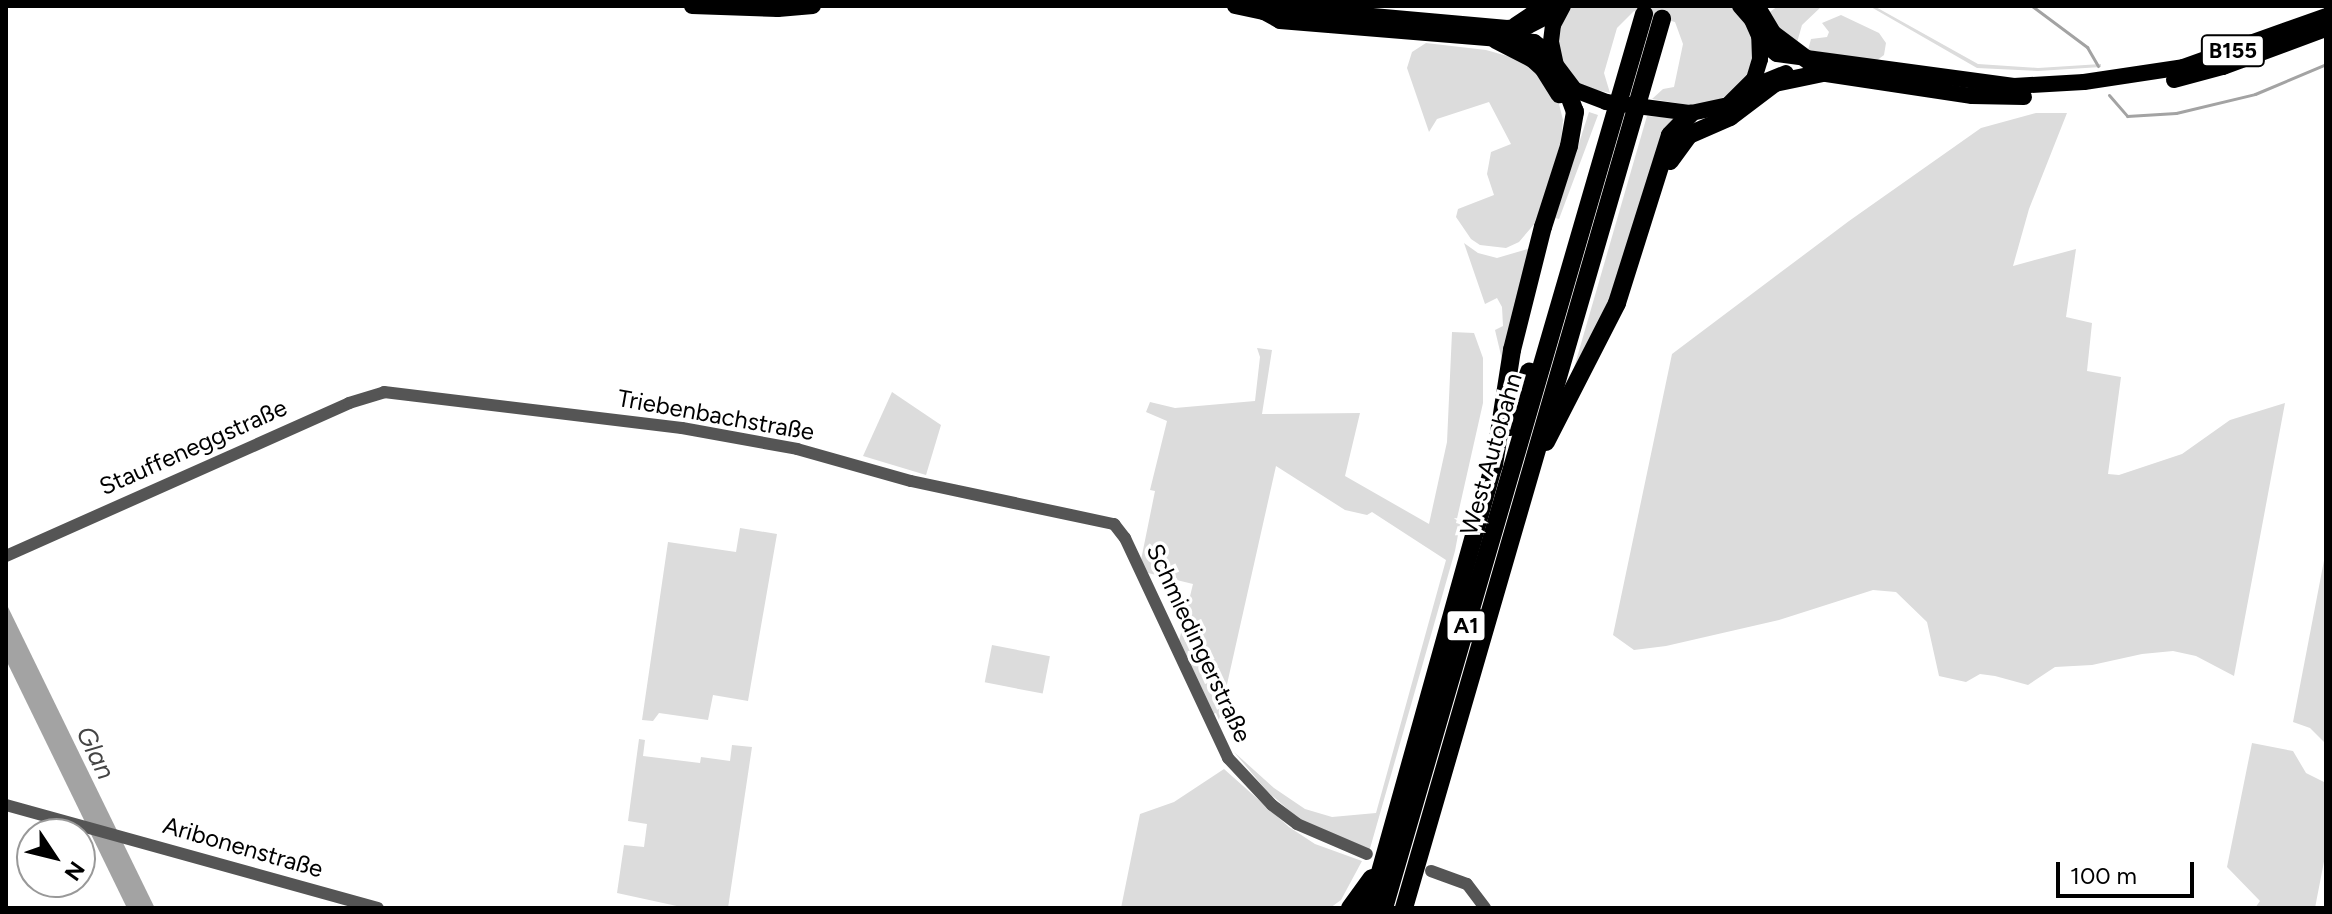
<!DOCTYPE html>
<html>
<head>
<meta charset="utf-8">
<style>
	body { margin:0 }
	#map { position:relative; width:2332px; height:914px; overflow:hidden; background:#fff; font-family:Figtree,sans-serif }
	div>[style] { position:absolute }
	.green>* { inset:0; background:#dcdcdc; transform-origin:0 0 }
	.water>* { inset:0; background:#a3a3a3; transform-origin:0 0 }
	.stream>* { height:3px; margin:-1.5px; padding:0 1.5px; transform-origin:1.5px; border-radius:1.5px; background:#a3a3a3 }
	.minor>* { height:12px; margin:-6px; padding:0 6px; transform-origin:6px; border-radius:6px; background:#555 }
	.major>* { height:16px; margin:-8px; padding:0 8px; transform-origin:8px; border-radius:8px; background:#000 }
	.highway>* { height:18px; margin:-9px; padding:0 9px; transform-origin:9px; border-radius:9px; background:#000 }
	span { translate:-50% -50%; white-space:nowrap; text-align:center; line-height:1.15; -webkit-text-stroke:7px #fff; paint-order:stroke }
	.shield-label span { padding:2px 6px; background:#fff; border:2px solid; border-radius:6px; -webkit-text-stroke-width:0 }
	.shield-label { font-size:22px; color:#000; font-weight:700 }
	.street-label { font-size:24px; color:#000 }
	.water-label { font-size:26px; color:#444; font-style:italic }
	.frame { position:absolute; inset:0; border:8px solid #000; pointer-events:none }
	.north { position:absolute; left:16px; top:818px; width:80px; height:80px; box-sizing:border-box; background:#fff; border:2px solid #999; border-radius:50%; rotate:125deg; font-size:22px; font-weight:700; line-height:32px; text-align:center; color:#000 }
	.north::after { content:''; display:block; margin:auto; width:28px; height:36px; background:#000; clip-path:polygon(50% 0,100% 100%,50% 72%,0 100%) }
	.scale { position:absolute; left:2056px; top:862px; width:138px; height:36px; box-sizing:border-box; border:4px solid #000; border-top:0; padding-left:10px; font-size:24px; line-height:28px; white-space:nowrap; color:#000; -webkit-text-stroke:6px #fff; paint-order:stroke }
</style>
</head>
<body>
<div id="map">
	<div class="green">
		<i style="clip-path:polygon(1570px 6px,1730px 6px,1741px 15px,1751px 33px,1754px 54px,1747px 76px,1728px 95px,1714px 102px,1695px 106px,1652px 99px,1663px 89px,1674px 87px,1683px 44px,1675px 22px,1634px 11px,1617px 28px,1604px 73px,1610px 93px,1583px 87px,1564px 69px,1557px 46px,1559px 29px)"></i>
		<i style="clip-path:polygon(1778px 6px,1822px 6px,1802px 25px,1796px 46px,1767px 14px)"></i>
		<i style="clip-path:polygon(1874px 6px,1978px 64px,2038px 68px,2101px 64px,2101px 67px,2038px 71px,1977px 68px,1871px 7px)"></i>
		<i style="clip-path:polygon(1841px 15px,1879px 33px,1886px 43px,1884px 55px,1876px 61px,1808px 50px,1811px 39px,1827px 37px,1829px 32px,1822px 23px)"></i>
		<i style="clip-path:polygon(1426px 43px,1486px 50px,1525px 61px,1547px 83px,1559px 104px,1563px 120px,1561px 142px,1536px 222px,1519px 242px,1506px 248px,1480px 245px,1471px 239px,1456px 217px,1458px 209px,1494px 195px,1487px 174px,1491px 152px,1511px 144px,1489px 102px,1437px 119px,1429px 132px,1407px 68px,1412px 52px)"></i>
		<i style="clip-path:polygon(1589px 112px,1598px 115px,1559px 219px,1555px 218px)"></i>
		<i style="clip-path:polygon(2036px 113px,2067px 113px,2029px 209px,2013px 266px,2076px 249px,2066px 317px,2092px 323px,2087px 371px,2121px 377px,2108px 474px,2119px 475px,2182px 454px,2230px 420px,2285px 403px,2234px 676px,2196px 656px,2173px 651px,2142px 654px,2092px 665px,2055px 667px,2028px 685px,1995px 676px,1980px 674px,1966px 682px,1939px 676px,1927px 622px,1896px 592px,1873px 590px,1779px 620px,1666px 646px,1634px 650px,1613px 635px,1672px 354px,1849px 221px,1981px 128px)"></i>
		<i style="clip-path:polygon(1647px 116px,1674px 118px,1612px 304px,1567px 392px)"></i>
		<i style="clip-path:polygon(1464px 243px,1478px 253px,1497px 258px,1531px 248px,1504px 368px,1495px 330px,1503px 326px,1502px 307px,1497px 298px,1485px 304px)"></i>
		<i style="clip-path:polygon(1452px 332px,1474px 333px,1483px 358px,1483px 403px,1456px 523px,1460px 524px,1455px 551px,1369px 852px,1299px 819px,1267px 791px,1234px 752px,1274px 788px,1305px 809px,1332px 817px,1376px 813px,1446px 560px,1372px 512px,1367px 515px,1345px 510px,1276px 466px,1219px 720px,1216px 713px,1213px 714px,1179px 641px,1193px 584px,1148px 573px,1141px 560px,1155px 491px,1150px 490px,1167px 421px,1146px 412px,1150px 402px,1175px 408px,1255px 401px,1260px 357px,1257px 348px,1272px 350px,1262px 414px,1360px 413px,1345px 476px,1429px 524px,1447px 442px)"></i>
		<i style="clip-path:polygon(892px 392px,941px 425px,926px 475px,863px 456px)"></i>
		<i style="clip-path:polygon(740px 528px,777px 534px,748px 701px,713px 695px,708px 720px,659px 713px,653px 721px,642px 720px,668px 542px,736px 552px)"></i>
		<i style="clip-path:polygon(2326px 550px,2326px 744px,2310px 728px,2293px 722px)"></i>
		<i style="left:992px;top:645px;width:59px;height:38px;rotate:11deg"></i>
		<i style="clip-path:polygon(639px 739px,645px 740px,643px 756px,700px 763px,701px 757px,730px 761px,732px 745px,752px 747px,728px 908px,686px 908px,617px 893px,624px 845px,644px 847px,647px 824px,628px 821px)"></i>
		<i style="clip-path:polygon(2252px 743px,2293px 751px,2306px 773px,2326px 783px,2326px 851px,2315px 908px,2255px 908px,2260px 901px,2227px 867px)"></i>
		<i style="clip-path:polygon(1224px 769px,1289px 827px,1315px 844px,1362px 861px,1341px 900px,1330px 908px,1121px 908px,1140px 814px,1174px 802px)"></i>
	</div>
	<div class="water">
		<i style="left:6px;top:603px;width:340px;height:25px;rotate:64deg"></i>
	</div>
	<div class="stream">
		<i style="left:2032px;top:6px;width:69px;rotate:36.7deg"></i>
		<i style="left:2087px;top:47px;width:22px;rotate:60deg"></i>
		<i style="left:2109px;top:95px;width:28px;rotate:49deg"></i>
		<i style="left:2127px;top:116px;width:49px;rotate:-3.5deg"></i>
		<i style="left:2176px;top:113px;width:81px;rotate:-13.5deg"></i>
		<i style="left:2255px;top:94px;width:77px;rotate:-22.9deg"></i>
	</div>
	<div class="minor">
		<i style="left:6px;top:556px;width:376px;rotate:-24deg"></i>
		<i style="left:349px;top:403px;width:37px;rotate:-17deg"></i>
		<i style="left:384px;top:392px;width:300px;rotate:6.9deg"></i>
		<i style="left:682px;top:428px;width:117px;rotate:10.3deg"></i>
		<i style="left:797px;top:449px;width:118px;rotate:15.7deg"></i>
		<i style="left:911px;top:481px;width:208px;rotate:12deg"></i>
		<i style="left:1114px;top:524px;width:18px;rotate:52deg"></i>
		<i style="left:1125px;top:538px;width:243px;rotate:64.9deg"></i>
		<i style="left:1228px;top:758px;width:64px;rotate:46.9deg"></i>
		<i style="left:1272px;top:805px;width:31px;rotate:37deg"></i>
		<i style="left:1297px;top:824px;width:76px;rotate:23.2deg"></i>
		<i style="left:6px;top:805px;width:386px;rotate:15.5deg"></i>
		<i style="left:1431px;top:871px;width:38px;rotate:20deg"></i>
		<i style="left:1467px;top:884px;width:30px;rotate:53deg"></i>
	</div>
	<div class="major">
		<i style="left:692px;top:6px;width:86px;rotate:2deg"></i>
		<i style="left:778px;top:9px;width:35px;rotate:-5deg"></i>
		<i style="left:1235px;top:6px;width:30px;rotate:12deg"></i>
		<i style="left:1264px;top:12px;width:18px;rotate:29deg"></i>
		<i style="left:1280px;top:21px;width:255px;rotate:4.7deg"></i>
		<i style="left:1534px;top:42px;width:22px;rotate:36deg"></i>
		<i style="left:1563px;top:6px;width:21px;rotate:118deg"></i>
		<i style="left:1553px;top:25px;width:17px;rotate:97deg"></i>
		<i style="left:1551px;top:42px;width:24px;rotate:78deg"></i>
		<i style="left:1556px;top:65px;width:31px;rotate:53deg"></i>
		<i style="left:1575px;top:90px;width:33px;rotate:21deg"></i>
		<i style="left:1606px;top:102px;width:86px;rotate:7.4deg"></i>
		<i style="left:1691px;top:113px;width:38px;rotate:-12deg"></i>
		<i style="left:1728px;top:105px;width:37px;rotate:-45deg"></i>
		<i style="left:1754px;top:79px;width:21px;rotate:-73deg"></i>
		<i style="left:1760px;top:59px;width:23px;rotate:-92deg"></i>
		<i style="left:1740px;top:6px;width:18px;rotate:49deg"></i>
		<i style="left:1752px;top:20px;width:24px;rotate:66deg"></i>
		<i style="left:1762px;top:42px;width:19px;rotate:39deg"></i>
		<i style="left:1777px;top:54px;width:239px;rotate:7.7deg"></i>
		<i style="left:2014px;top:86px;width:70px;rotate:-3.3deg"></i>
		<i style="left:2084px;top:82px;width:100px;rotate:-8.6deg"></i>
		<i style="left:2183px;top:67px;width:152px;rotate:-19.6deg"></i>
		<i style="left:1264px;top:12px;width:19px;rotate:-12deg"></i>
		<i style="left:1283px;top:8px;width:225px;rotate:5.1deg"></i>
		<i style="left:1507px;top:28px;width:21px;rotate:-5deg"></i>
		<i style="left:1528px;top:26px;width:35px;rotate:-27deg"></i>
		<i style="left:1813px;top:72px;width:161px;rotate:8.6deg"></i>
		<i style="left:1972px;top:96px;width:52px;rotate:1.1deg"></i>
		<i style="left:2174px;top:80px;width:51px;rotate:-14.9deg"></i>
		<i style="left:2223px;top:67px;width:110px;rotate:-20.3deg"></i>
		<i style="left:1747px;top:89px;width:42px;rotate:-22.3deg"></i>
	</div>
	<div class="highway">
		<i style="left:1756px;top:6px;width:33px;rotate:59deg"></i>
		<i style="left:1773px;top:34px;width:45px;rotate:36.9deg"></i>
		<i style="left:1516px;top:26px;width:36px;rotate:-34deg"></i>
		<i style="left:1496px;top:40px;width:42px;rotate:27.2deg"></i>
		<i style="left:1533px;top:59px;width:13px;rotate:42deg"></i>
		<i style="left:1543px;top:68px;width:31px;rotate:58deg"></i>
		<i style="left:1670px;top:161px;width:32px;rotate:-54deg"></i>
		<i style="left:1689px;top:135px;width:45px;rotate:-23.7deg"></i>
		<i style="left:1730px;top:117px;width:56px;rotate:-37.1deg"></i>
		<i style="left:1775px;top:83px;width:49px;rotate:-11.8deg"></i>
		<i style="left:1509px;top:427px;width:59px;rotate:-70deg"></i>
		<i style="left:1546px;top:442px;width:156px;rotate:-62.9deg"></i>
		<i style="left:1617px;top:303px;width:176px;rotate:-72.5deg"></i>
		<i style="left:1670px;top:135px;width:30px;rotate:-46deg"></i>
		<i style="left:1350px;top:908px;width:37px;rotate:-54deg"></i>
		<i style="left:1370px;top:908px;width:460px;rotate:-74.4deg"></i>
		<i style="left:1494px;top:465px;width:116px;rotate:-81.1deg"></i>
		<i style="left:1512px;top:350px;width:127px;rotate:-75.9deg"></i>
		<i style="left:1543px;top:227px;width:85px;rotate:-72.2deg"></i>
		<i style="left:1569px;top:146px;width:35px;rotate:-80deg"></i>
		<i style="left:1575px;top:112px;width:40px;rotate:-110.2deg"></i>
		<i style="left:1384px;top:908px;width:931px;rotate:-73.78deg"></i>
		<i style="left:1404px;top:908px;width:926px;rotate:-73.82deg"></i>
	</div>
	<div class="shield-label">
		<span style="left:2233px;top:51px">B155</span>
		<span style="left:1466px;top:626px">A1</span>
	</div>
	<div class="street-label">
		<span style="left:716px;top:415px;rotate:10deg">Triebenbachstraße</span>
		<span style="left:193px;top:447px;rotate:-24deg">Stauffeneggstraße</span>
		<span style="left:1491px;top:454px;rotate:-74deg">West Autobahn</span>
		<span style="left:1199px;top:643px;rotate:65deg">Schmiedingerstraße</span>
		<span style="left:243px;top:847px;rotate:16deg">Aribonenstraße</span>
	</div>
	<div class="water-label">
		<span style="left:95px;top:753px;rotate:64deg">Glan</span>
	</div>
	<div class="frame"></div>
	<div class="north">N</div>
	<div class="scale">100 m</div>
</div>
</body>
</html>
